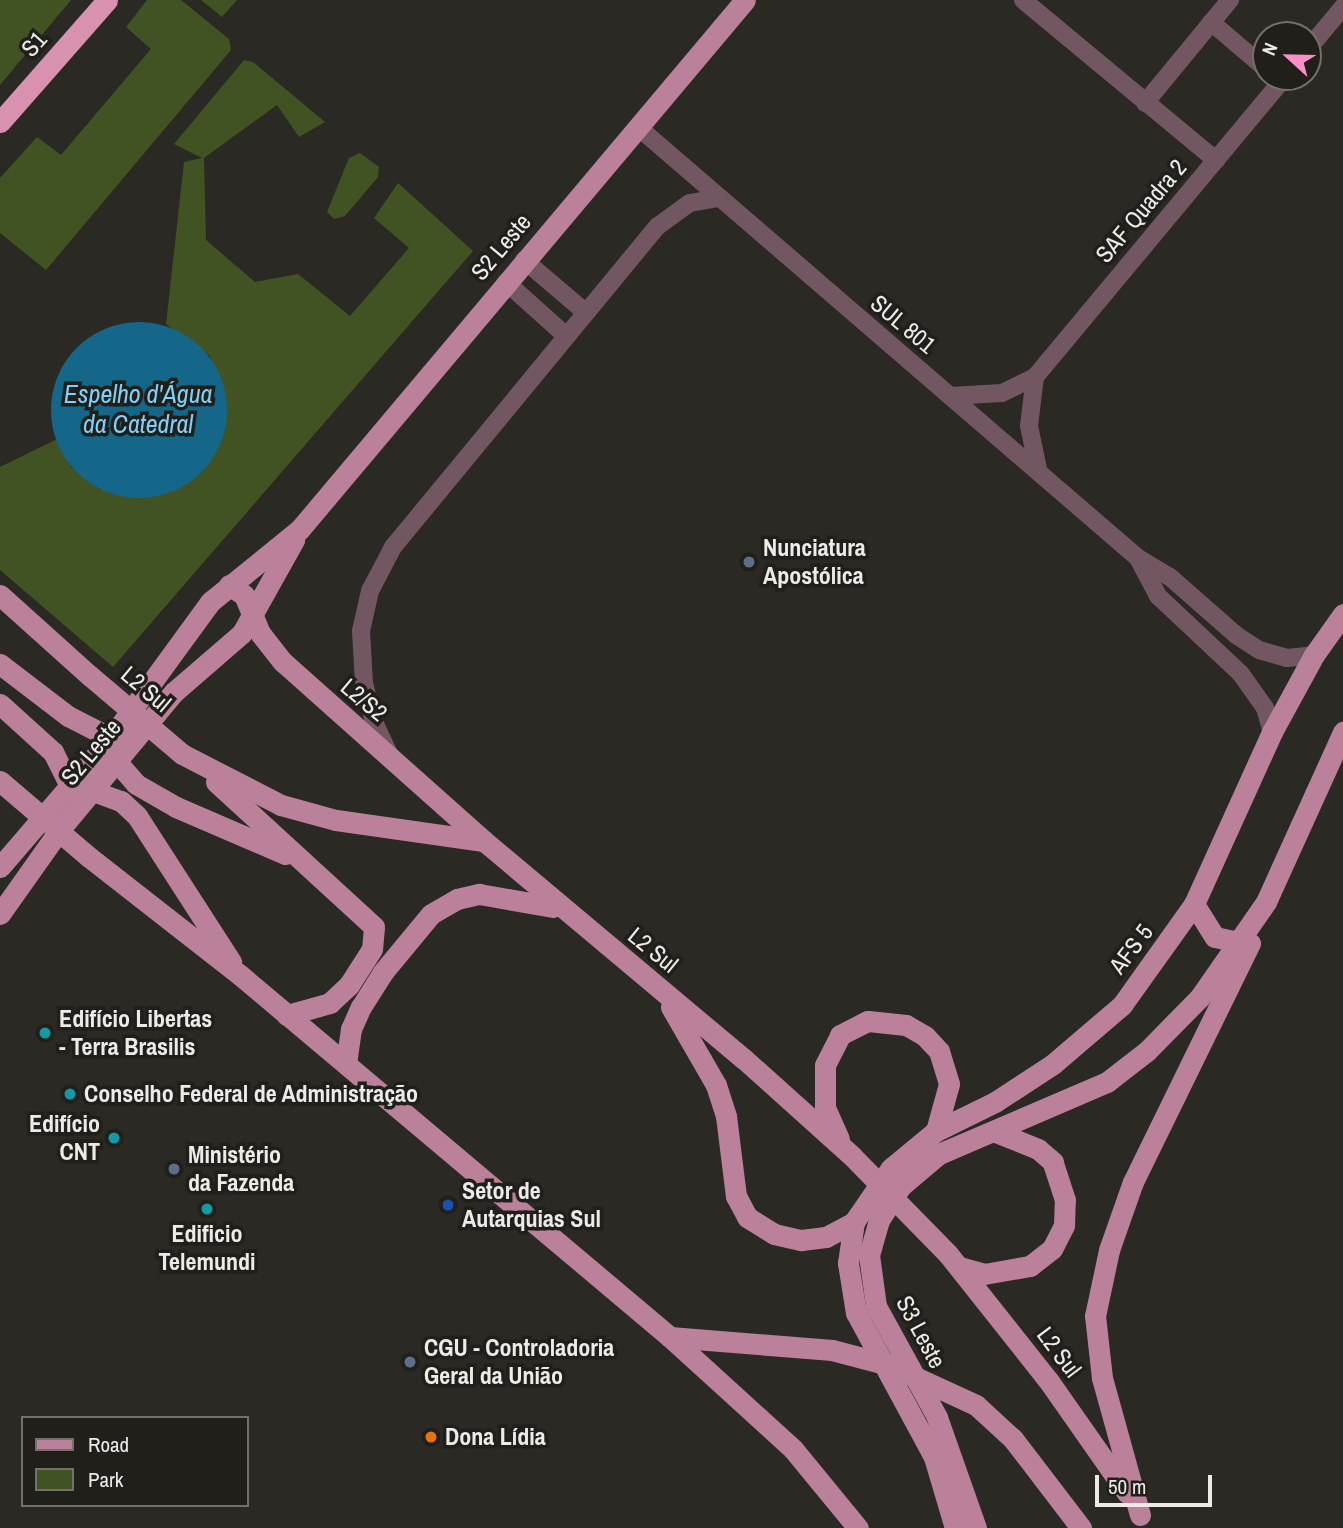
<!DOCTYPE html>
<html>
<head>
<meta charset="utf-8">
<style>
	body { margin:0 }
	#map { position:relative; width:1343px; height:1528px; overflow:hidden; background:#2a2924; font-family:"Archivo Narrow",sans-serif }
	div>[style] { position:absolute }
	.green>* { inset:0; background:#415323 }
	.water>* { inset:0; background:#15678a }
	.round { border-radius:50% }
	.minor>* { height:18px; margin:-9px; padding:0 9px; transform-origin:9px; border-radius:9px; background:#725661 }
	.major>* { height:21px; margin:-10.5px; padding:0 10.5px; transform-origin:10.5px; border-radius:10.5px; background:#bb819a }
	.highway>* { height:21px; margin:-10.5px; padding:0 10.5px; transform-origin:10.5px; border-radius:10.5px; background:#d892b0 }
	.major-bridge>* { height:21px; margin:-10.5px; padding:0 10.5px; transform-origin:10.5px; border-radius:10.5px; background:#bb819a }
	.dots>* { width:19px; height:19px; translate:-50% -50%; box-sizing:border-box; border:4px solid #201f1a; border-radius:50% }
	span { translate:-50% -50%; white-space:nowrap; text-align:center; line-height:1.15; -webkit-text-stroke:7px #201f1a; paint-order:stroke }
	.street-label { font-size:24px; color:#ecebe8 }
	.poi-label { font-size:24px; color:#ecebe8; font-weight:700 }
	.left { translate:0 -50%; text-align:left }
	.right { translate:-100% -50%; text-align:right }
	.water-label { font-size:26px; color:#80d0fa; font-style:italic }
	.legend { position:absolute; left:21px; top:1416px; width:228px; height:91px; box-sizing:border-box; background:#201f1a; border:2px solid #72716c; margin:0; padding:9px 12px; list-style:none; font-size:21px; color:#ecebe8 }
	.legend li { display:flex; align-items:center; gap:14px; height:35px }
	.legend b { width:35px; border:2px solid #72716c }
	.north { position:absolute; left:1252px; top:21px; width:70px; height:70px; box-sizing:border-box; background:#201f1a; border:2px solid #72716c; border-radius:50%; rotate:292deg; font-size:19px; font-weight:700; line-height:28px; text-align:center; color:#ecebe8 }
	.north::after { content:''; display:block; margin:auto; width:24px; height:32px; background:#f98fc8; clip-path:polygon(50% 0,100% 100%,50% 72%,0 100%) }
	.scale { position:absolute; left:1095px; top:1475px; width:117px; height:32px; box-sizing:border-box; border:4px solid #ecebe8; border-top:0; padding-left:9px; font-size:21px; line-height:24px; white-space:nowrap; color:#ecebe8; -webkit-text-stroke:5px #201f1a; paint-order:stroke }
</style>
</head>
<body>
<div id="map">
	<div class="green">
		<i style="clip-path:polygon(0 0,71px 0,0 85px)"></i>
		<i style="clip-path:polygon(147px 0,181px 0,229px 39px,231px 50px,46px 270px,0 233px,0 178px,37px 137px,61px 155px,151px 49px,126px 27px)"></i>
		<i style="clip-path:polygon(201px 0,237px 0,222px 17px)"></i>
		<i style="clip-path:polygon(244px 60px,253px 62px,325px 122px,299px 137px,277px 105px,204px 158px,206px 240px,255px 282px,298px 274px,350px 316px,409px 248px,374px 218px,398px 183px,473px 251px,113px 667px,0 570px,0 467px,57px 439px,71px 467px,99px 489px,224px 420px,222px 383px,209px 355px,166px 324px,184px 162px,202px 158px,174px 144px)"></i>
		<i style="clip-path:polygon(360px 153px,379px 167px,378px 177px,345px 216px,334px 219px,327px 212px,349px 158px)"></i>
	</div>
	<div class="water">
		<i class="round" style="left:51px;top:322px;width:176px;height:176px"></i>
	</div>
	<div class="minor">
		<i style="left:1023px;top:0;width:251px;rotate:39.7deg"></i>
		<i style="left:1211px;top:22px;width:72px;rotate:40.5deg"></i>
		<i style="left:1308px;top:49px;width:55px;rotate:-50.2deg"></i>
		<i style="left:1145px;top:103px;width:134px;rotate:-50.5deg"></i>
		<i style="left:638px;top:127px;width:660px;rotate:40.76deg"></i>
		<i style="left:1138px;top:558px;width:37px;rotate:31deg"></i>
		<i style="left:1170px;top:577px;width:88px;rotate:41.3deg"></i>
		<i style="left:1236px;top:635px;width:27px;rotate:33deg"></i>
		<i style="left:1259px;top:650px;width:29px;rotate:16deg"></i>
		<i style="left:1287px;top:658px;width:27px;rotate:-6deg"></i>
		<i style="left:524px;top:260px;width:80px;rotate:40.4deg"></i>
		<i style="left:506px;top:282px;width:79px;rotate:41.9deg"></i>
		<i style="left:1035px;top:377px;width:49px;rotate:97deg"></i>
		<i style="left:1029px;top:426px;width:44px;rotate:78.2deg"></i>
		<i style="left:950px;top:396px;width:52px;rotate:-3.3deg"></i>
		<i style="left:1002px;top:393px;width:37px;rotate:-26deg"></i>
		<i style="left:1035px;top:377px;width:391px;rotate:-50.2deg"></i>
		<i style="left:1138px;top:558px;width:43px;rotate:62.2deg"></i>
		<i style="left:1158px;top:596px;width:114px;rotate:43.2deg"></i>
		<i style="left:1241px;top:674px;width:42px;rotate:54.8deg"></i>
		<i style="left:1265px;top:708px;width:25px;rotate:74deg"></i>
		<i style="left:389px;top:754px;width:35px;rotate:-115deg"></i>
		<i style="left:374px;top:722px;width:40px;rotate:-104.4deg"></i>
		<i style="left:364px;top:683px;width:52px;rotate:-93.3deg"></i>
		<i style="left:361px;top:631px;width:41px;rotate:-77.3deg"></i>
		<i style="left:370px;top:591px;width:50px;rotate:-62.4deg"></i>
		<i style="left:393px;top:547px;width:416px;rotate:-50.5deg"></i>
		<i style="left:658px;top:226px;width:39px;rotate:-36deg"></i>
		<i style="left:690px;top:203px;width:28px;rotate:-10deg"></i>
	</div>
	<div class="major">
		<i style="left:229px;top:585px;width:18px;rotate:34deg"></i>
		<i style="left:244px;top:595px;width:41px;rotate:67.2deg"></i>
		<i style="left:260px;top:633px;width:37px;rotate:52deg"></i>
		<i style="left:283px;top:662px;width:269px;rotate:41.7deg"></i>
		<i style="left:0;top:595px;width:120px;rotate:42deg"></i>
		<i style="left:0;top:664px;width:86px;rotate:37.4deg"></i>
		<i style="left:68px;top:716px;width:48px;rotate:27.1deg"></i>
		<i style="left:0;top:704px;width:72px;rotate:42.2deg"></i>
		<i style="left:53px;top:752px;width:40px;rotate:63.4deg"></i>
		<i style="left:182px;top:754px;width:111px;rotate:27.3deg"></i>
		<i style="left:281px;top:805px;width:57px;rotate:15.3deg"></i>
		<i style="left:336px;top:820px;width:149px;rotate:8.1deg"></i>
		<i style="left:484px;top:841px;width:339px;rotate:40deg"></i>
		<i style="left:744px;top:1059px;width:145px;rotate:41.9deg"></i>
		<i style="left:117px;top:762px;width:29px;rotate:49deg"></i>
		<i style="left:136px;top:784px;width:46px;rotate:29.9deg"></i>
		<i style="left:176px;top:807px;width:119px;rotate:23.3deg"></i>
		<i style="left:216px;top:782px;width:214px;rotate:42.5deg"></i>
		<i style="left:374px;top:927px;width:22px;rotate:95deg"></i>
		<i style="left:372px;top:949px;width:43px;rotate:122.6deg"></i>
		<i style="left:349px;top:985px;width:26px;rotate:137deg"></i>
		<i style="left:330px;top:1003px;width:45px;rotate:164.4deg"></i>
		<i style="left:93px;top:791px;width:30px;rotate:20deg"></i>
		<i style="left:121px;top:801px;width:22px;rotate:43deg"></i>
		<i style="left:137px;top:816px;width:174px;rotate:57.2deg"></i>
		<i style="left:89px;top:857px;width:192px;rotate:38deg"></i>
		<i style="left:240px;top:975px;width:562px;rotate:40.09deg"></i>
		<i style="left:670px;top:1337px;width:166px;rotate:42.3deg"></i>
		<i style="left:793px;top:1449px;width:102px;rotate:50.6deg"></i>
		<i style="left:0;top:867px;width:170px;rotate:-49.3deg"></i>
		<i style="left:111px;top:738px;width:168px;rotate:-53.9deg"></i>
		<i style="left:210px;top:602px;width:116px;rotate:-39deg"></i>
		<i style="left:300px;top:529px;width:691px;rotate:-49.93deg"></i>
		<i style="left:1194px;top:904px;width:39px;rotate:58deg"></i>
		<i style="left:1215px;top:937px;width:25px;rotate:12deg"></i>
		<i style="left:0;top:914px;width:105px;rotate:-54.7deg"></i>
		<i style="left:61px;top:828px;width:177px;rotate:-50.3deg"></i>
		<i style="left:174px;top:692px;width:90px;rotate:-40.9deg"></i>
		<i style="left:242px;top:633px;width:107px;rotate:-60.8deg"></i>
		<i style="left:671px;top:1007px;width:90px;rotate:60deg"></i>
		<i style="left:716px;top:1085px;width:33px;rotate:72deg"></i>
		<i style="left:726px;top:1116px;width:81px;rotate:82.9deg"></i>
		<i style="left:736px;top:1196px;width:24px;rotate:62deg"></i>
		<i style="left:747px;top:1217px;width:32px;rotate:32deg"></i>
		<i style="left:774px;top:1234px;width:28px;rotate:13deg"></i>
		<i style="left:801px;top:1240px;width:25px;rotate:-7deg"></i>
		<i style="left:826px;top:1237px;width:32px;rotate:-28deg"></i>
		<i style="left:346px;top:1064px;width:35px;rotate:-82deg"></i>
		<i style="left:351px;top:1029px;width:24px;rotate:-66deg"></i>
		<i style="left:361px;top:1007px;width:41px;rotate:-57.8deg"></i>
		<i style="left:383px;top:972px;width:75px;rotate:-50.4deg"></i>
		<i style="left:431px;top:914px;width:30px;rotate:-30deg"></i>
		<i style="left:457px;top:899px;width:23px;rotate:-13deg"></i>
		<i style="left:479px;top:894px;width:75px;rotate:10deg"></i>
		<i style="left:839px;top:1139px;width:34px;rotate:-114deg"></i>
		<i style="left:825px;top:1108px;width:43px;rotate:-90deg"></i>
		<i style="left:825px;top:1065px;width:34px;rotate:-63deg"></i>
		<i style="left:840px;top:1035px;width:31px;rotate:-27deg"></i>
		<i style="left:868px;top:1021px;width:38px;rotate:6deg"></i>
		<i style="left:906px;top:1025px;width:22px;rotate:30deg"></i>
		<i style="left:925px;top:1036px;width:21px;rotate:47deg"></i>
		<i style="left:939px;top:1051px;width:34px;rotate:73deg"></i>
		<i style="left:949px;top:1084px;width:49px;rotate:105.5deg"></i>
		<i style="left:948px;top:1254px;width:161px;rotate:51.6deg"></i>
		<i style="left:1048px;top:1380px;width:138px;rotate:55deg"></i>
		<i style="left:960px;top:1267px;width:25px;rotate:16deg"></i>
		<i style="left:984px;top:1274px;width:47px;rotate:-9.9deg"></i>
		<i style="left:1030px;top:1266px;width:28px;rotate:-38deg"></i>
		<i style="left:1052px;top:1249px;width:27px;rotate:-63deg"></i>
		<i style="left:1064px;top:1225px;width:25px;rotate:-88deg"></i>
		<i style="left:1065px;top:1200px;width:40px;rotate:-108deg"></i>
		<i style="left:1053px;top:1162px;width:20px;rotate:-139deg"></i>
		<i style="left:1038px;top:1149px;width:45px;rotate:-158deg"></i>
		<i style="left:670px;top:1337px;width:163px;rotate:4.6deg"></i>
		<i style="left:976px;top:1405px;width:50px;rotate:42.6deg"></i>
		<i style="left:1013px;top:1439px;width:112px;rotate:52.6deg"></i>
		<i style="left:1140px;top:1515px;width:142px;rotate:-105.5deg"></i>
		<i style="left:1102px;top:1378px;width:62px;rotate:-96.4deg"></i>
		<i style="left:1095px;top:1316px;width:67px;rotate:-78deg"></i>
		<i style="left:1109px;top:1250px;width:72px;rotate:-70.6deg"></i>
		<i style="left:1133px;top:1182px;width:266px;rotate:-63.9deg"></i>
		<i style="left:955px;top:1528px;width:74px;rotate:-106.5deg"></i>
		<i style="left:934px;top:1457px;width:164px;rotate:-118.4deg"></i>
		<i style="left:856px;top:1313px;width:51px;rotate:-99.1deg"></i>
		<i style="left:848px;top:1263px;width:41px;rotate:-81.7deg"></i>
		<i style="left:854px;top:1222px;width:65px;rotate:-55.6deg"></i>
		<i style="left:891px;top:1168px;width:58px;rotate:-39.4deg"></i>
		<i style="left:936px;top:1131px;width:66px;rotate:-26.2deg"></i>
		<i style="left:995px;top:1102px;width:69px;rotate:-33.2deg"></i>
		<i style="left:1053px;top:1064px;width:91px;rotate:-40.5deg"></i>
		<i style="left:1122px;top:1005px;width:124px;rotate:-54.5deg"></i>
		<i style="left:1194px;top:904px;width:189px;rotate:-65.6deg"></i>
		<i style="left:1272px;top:732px;width:88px;rotate:-61.4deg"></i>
		<i style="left:1314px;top:655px;width:50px;rotate:-54.7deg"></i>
		<i style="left:976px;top:1528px;width:118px;rotate:-109.4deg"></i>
		<i style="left:937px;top:1417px;width:127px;rotate:-118.8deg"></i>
		<i style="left:876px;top:1306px;width:51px;rotate:-97.8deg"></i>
		<i style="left:869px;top:1255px;width:36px;rotate:-74deg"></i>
		<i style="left:879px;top:1220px;width:40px;rotate:-57.1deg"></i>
		<i style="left:901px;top:1186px;width:50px;rotate:-40.1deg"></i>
		<i style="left:939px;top:1154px;width:183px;rotate:-23.2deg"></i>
		<i style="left:1107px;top:1082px;width:51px;rotate:-37.8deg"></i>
		<i style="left:1147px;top:1051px;width:76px;rotate:-45.5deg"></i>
		<i style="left:1200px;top:997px;width:116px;rotate:-55.2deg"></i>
		<i style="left:1266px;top:902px;width:187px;rotate:-65.6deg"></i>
	</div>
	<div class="highway">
		<i style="left:0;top:122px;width:162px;rotate:-48.7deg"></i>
	</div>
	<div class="major-bridge">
		<i style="left:89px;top:675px;width:122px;rotate:40.3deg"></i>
		<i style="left:0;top:781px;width:117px;rotate:40.5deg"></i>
		<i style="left:852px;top:1156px;width:137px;rotate:45.6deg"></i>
		<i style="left:832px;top:1350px;width:59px;rotate:14.7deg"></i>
		<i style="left:889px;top:1365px;width:96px;rotate:24.7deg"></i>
	</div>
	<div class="dots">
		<i style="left:749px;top:562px;background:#5c6f8a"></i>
		<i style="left:45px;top:1033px;background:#0f9aa8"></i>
		<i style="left:70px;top:1094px;background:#0f9aa8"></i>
		<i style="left:114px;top:1138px;background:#0f9aa8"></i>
		<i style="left:174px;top:1169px;background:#5c6f8a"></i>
		<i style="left:448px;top:1205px;background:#1a4fb4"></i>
		<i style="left:207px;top:1209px;background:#0f9aa8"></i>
		<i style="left:410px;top:1362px;background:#5c6f8a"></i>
		<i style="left:431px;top:1437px;background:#e8710a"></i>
	</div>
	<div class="street-label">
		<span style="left:34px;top:44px;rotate:-48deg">S1</span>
		<span style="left:1141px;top:211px;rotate:-50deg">SAF Quadra 2</span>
		<span style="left:501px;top:247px;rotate:-50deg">S2 Leste</span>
		<span style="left:903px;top:324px;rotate:40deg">SUL 801</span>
		<span style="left:146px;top:689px;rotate:40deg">L2 Sul</span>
		<span style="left:364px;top:700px;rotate:40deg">L2/S2</span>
		<span style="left:91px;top:752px;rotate:-50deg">S2 Leste</span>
		<span style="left:1131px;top:949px;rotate:-53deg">AFS 5</span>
		<span style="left:653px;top:950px;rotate:39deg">L2 Sul</span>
		<span style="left:921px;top:1332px;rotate:62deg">S3 Leste</span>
		<span style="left:1059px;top:1352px;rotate:53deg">L2 Sul</span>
	</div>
	<div class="poi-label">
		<span class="left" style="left:763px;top:562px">Nunciatura<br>Apostólica</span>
		<span class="left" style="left:59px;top:1033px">Edifício Libertas<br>- Terra Brasilis</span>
		<span class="left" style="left:84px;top:1094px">Conselho Federal de Administração</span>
		<span class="right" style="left:100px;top:1138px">Edifício<br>CNT</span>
		<span class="left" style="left:188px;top:1169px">Ministério<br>da Fazenda</span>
		<span class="left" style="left:462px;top:1205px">Setor de<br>Autarquias Sul</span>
		<span style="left:207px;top:1248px">Edificio<br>Telemundi</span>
		<span class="left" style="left:424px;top:1362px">CGU - Controladoria<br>Geral da União</span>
		<span class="left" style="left:445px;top:1437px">Dona Lídia</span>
	</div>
	<div class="water-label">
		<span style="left:138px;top:409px">Espelho d'Água<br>da Catedral</span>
	</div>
	<ul class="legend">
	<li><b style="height:9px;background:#bb819a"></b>Road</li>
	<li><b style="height:19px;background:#415323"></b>Park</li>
	</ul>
	<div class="north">N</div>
	<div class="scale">50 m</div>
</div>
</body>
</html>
